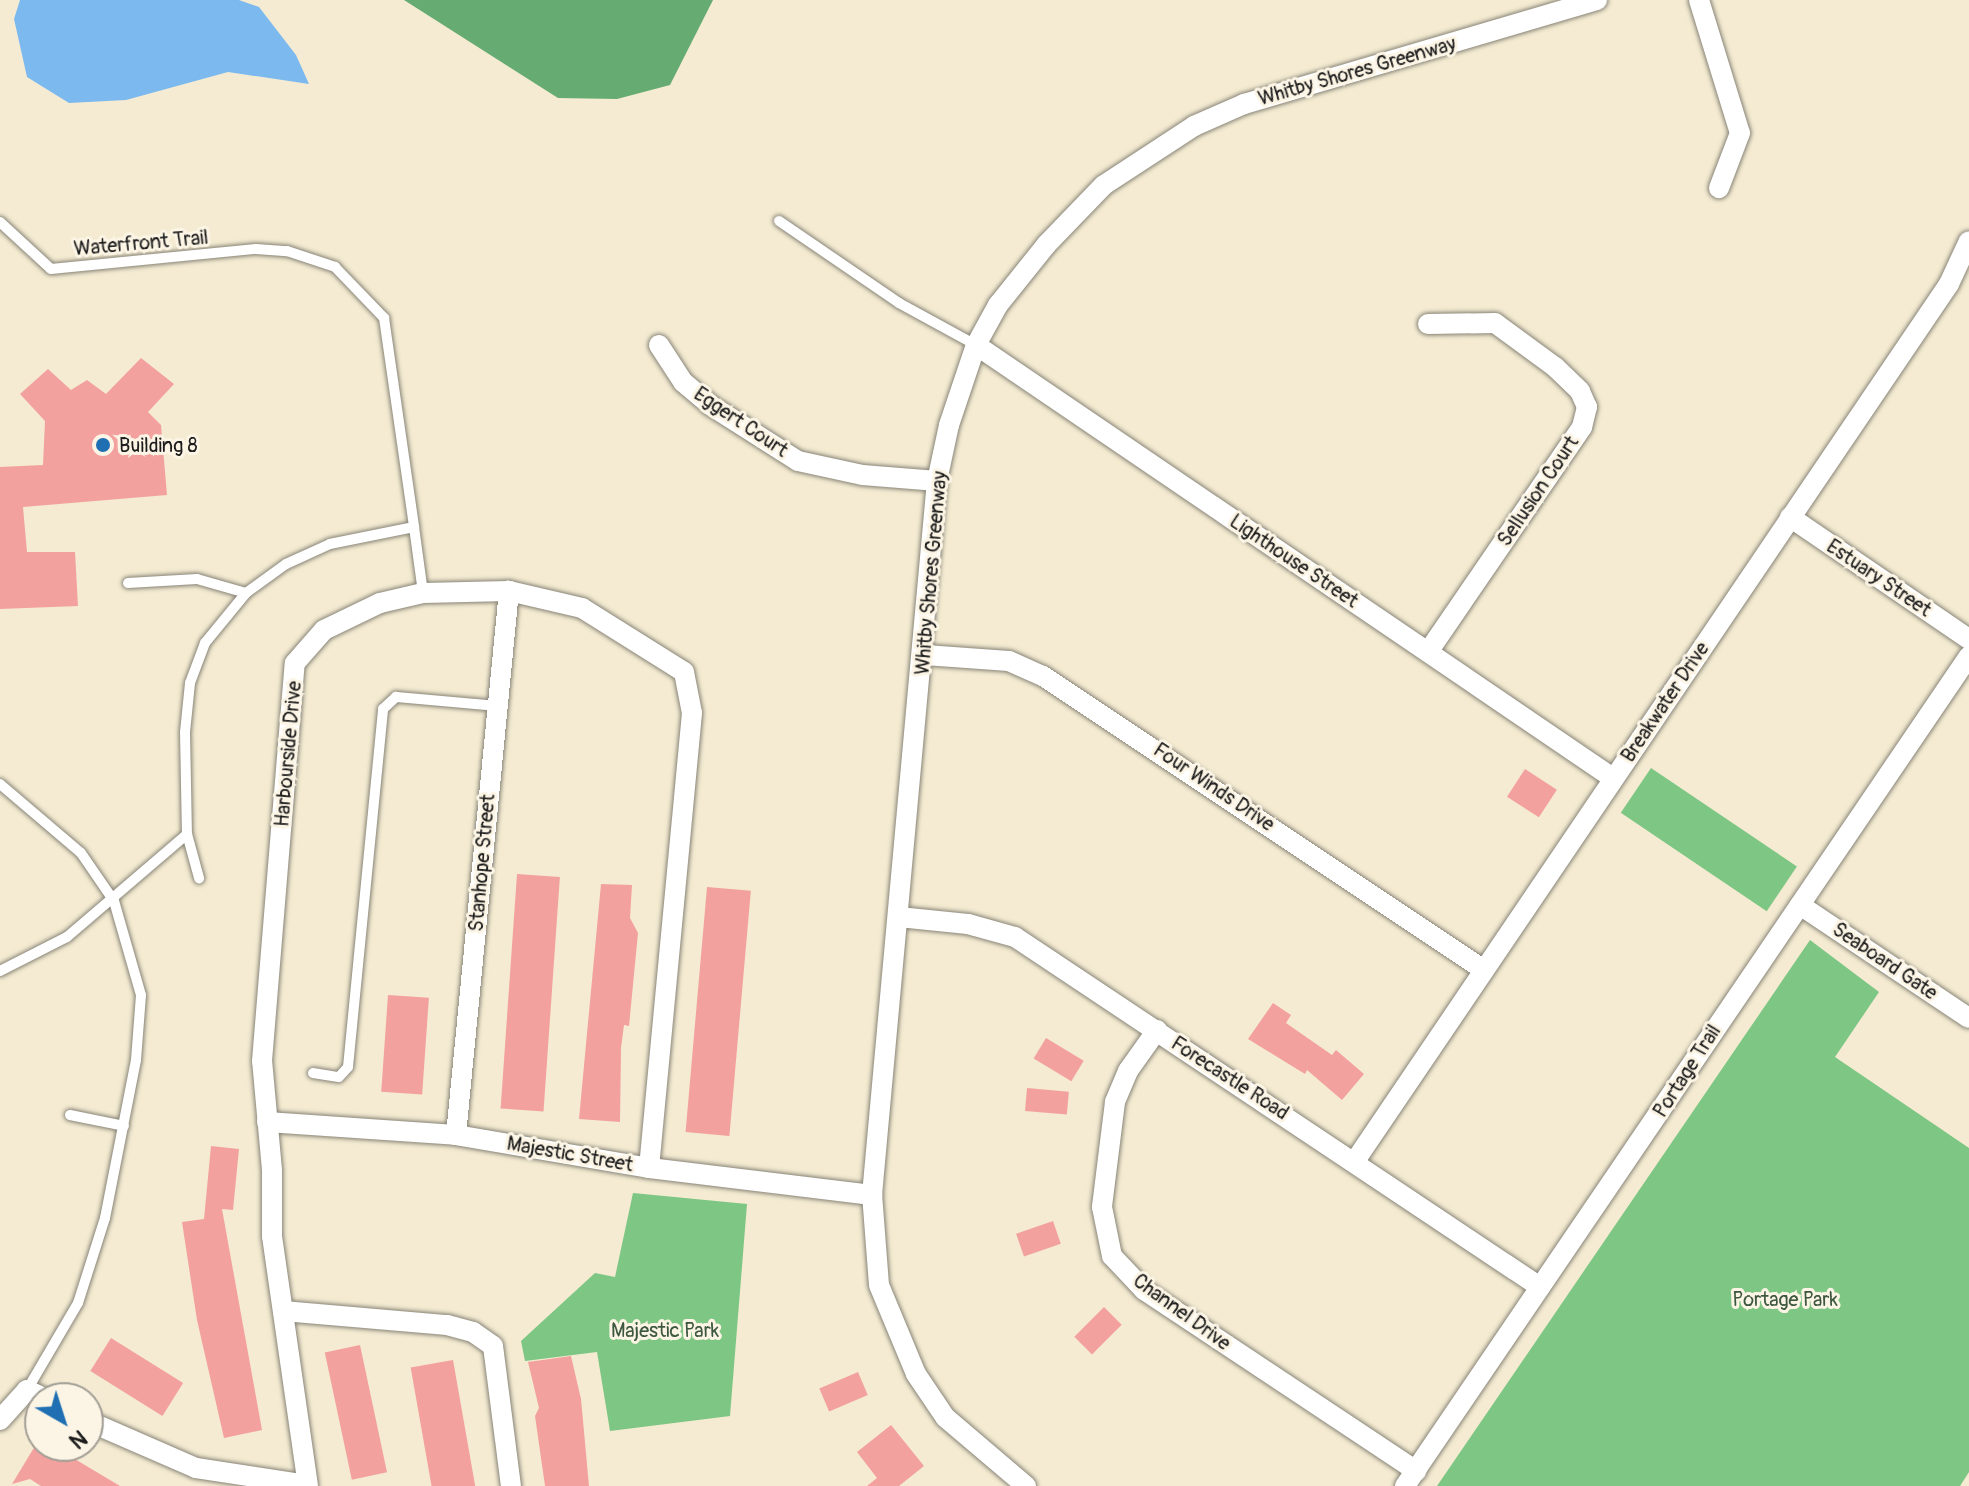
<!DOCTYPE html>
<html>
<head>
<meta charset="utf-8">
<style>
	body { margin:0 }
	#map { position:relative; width:1969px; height:1486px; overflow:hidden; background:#f4ebd2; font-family:Pangolin,sans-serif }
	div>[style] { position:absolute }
	.green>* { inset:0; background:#7ec683; transform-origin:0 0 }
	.forest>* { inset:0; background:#66ab71 }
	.water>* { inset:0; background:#7cb9ef }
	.building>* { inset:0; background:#f3a19e; transform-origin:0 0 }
	.roads { filter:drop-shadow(0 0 2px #888477) drop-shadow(0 0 2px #888477) }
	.lane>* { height:10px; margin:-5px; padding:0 5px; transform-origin:5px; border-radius:5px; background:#fff }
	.street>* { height:20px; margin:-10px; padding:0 10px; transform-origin:10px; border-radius:10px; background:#fff }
	.dots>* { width:22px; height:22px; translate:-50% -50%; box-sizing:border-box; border:4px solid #fcf5e5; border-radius:50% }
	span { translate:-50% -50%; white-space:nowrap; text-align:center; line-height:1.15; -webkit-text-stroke:6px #fcf5e5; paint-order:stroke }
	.street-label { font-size:20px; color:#1c1c1c }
	.poi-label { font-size:20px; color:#1c1c1c }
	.left { translate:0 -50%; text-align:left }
	.park-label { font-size:20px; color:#3e5840 }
	.north { position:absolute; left:24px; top:1382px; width:80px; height:80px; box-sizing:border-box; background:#fcf5e5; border:2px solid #a29e95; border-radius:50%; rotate:141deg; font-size:22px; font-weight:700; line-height:32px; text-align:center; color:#1c1c1c }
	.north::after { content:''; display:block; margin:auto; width:28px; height:36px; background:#1f6fb2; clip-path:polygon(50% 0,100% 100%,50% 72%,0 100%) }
</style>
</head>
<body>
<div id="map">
	<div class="green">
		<i style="left:1651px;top:768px;width:176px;height:54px;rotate:34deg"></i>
		<i style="clip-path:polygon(1810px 940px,1879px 992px,1835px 1057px,1969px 1148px,1969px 1472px,1960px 1486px,1437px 1486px)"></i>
		<i style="clip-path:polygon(633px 1193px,747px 1204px,730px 1416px,610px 1431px,597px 1352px,525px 1361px,521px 1341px,595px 1273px,615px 1277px)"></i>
	</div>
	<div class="forest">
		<i style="clip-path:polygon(404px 0,713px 0,670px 85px,617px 99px,558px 98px)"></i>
	</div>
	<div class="water">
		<i style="clip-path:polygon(20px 0,239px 0,259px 7px,296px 55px,309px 84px,228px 72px,126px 100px,69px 103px,27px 77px,14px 19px)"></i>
	</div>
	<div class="building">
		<i style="clip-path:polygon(141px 358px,174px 384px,148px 412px,161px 425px,167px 495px,23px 507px,27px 552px,75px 552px,78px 606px,0 609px,0 467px,43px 465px,45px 421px,20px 394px,48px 369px,71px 390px,87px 380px,106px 394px)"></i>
		<i style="left:1525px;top:769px;width:38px;height:33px;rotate:33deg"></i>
		<i style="left:517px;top:874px;width:43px;height:235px;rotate:4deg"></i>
		<i style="clip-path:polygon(601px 884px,632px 885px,630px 918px,638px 933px,629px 1026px,624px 1025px,621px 1048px,620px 1122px,579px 1119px)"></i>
		<i style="left:707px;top:887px;width:44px;height:246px;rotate:5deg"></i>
		<i style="left:388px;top:995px;width:41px;height:97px;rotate:4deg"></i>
		<i style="clip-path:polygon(1273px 1003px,1291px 1015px,1286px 1023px,1332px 1055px,1336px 1050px,1364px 1074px,1342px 1100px,1307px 1070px,1305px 1074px,1248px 1039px)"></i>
		<i style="left:1046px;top:1038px;width:44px;height:24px;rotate:31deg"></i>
		<i style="left:1027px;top:1088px;width:42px;height:23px;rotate:5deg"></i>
		<i style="clip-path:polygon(211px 1146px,239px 1149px,233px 1210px,222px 1209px,262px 1430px,224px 1438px,197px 1320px,182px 1222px,204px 1219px)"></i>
		<i style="left:1053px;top:1221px;width:24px;height:39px;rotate:71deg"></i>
		<i style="left:1104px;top:1307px;width:25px;height:42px;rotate:45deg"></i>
		<i style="left:111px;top:1338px;width:85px;height:39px;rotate:32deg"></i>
		<i style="left:360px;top:1345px;width:130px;height:36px;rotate:78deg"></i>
		<i style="clip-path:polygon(571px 1356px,581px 1399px,589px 1486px,545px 1486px,535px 1416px,539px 1408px,528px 1362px)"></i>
		<i style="left:453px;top:1360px;width:128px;height:43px;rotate:80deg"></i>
		<i style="left:858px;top:1372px;width:25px;height:42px;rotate:67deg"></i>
		<i style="clip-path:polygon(891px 1425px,924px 1466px,899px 1486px,867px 1486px,877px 1478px,857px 1452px)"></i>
		<i style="clip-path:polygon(35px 1446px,53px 1446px,120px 1486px,41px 1486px,30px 1479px,12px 1484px)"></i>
	</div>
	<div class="roads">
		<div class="lane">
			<i style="left:779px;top:221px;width:145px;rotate:34.3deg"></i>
			<i style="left:899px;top:303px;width:88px;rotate:28.6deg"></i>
			<i style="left:0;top:222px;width:69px;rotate:42.7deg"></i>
			<i style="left:51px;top:269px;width:206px;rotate:-5.6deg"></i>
			<i style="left:256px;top:249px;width:31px;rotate:4deg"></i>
			<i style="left:287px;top:251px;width:51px;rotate:18.4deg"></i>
			<i style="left:335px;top:267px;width:71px;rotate:46.1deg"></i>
			<i style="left:384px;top:318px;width:211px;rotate:81.8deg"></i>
			<i style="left:414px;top:527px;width:86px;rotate:168.6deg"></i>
			<i style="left:330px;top:544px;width:48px;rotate:155.6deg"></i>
			<i style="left:286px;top:564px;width:49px;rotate:144.1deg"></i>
			<i style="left:246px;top:593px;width:65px;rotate:129.4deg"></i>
			<i style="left:205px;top:643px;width:43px;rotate:110.6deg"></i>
			<i style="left:190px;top:683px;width:49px;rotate:95.8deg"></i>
			<i style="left:185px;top:732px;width:102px;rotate:88.9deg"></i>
			<i style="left:187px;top:834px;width:46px;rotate:74.7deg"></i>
			<i style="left:414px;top:527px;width:67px;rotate:82.2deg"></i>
			<i style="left:128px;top:583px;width:69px;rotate:-3.3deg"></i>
			<i style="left:197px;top:579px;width:51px;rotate:15.9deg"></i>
			<i style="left:0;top:784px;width:106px;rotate:40.4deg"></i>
			<i style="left:81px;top:853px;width:58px;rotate:55.5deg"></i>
			<i style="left:114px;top:901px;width:98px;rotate:74deg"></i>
			<i style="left:141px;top:995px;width:65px;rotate:94.4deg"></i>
			<i style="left:136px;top:1060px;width:161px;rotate:101.1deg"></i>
			<i style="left:105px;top:1218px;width:89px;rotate:107.6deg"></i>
			<i style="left:78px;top:1303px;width:101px;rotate:120.4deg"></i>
			<i style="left:0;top:971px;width:75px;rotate:-26.9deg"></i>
			<i style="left:67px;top:937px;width:158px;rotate:-40.6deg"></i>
			<i style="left:313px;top:1073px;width:26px;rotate:9deg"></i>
			<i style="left:339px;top:1077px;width:13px;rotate:-48deg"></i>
			<i style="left:348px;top:1067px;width:360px;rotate:-84.4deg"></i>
			<i style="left:383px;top:709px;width:18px;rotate:-43deg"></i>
			<i style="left:396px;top:697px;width:100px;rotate:5.1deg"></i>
			<i style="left:70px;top:1115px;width:55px;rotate:11.5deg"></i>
		</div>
		<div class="street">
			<i style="left:1699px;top:0;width:139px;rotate:72.9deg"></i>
			<i style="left:1740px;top:133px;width:59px;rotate:110.9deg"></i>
			<i style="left:659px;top:345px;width:44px;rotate:57deg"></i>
			<i style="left:683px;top:382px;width:35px;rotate:40deg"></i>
			<i style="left:710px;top:405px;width:104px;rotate:32.5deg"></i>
			<i style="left:798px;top:461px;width:66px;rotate:12.2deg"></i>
			<i style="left:863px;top:475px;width:74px;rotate:4.6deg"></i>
			<i style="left:976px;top:345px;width:770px;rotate:34.21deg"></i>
			<i style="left:1790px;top:517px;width:217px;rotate:34.3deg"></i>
			<i style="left:1428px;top:652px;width:273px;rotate:-55.6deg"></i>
			<i style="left:1582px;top:427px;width:21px;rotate:-76deg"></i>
			<i style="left:1587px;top:407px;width:17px;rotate:-114deg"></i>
			<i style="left:1580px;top:391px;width:35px;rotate:-136deg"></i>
			<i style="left:1555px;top:367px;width:74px;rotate:-143.7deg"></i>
			<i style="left:1495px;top:323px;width:67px;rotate:179.1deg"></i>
			<i style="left:925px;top:655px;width:84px;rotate:4.1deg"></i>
			<i style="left:1009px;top:661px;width:37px;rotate:24deg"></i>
			<i style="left:1043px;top:676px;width:530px;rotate:33.69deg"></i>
			<i style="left:1800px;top:905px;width:203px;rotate:33.8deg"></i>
			<i style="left:899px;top:917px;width:69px;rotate:5.8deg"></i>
			<i style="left:968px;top:924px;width:49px;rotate:15.5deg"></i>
			<i style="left:1015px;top:937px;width:631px;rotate:33.69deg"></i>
			<i style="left:1157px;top:1030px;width:50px;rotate:125.3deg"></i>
			<i style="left:1128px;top:1071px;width:34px;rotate:113deg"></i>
			<i style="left:1115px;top:1102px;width:106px;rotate:97.1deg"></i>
			<i style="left:1102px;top:1207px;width:50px;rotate:78.5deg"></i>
			<i style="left:1112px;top:1256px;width:47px;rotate:46.7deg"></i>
			<i style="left:1144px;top:1290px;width:327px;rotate:33.6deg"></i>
			<i style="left:267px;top:1122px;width:189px;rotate:3.9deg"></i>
			<i style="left:456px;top:1135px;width:196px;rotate:9.7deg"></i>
			<i style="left:649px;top:1168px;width:225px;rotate:6.9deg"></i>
			<i style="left:456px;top:1135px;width:547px;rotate:-84.44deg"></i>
			<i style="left:1355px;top:1161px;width:1059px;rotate:-55.89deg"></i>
			<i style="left:1949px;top:284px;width:47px;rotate:-65.1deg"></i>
			<i style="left:283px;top:1311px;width:165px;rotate:4.9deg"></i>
			<i style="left:447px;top:1325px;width:27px;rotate:15deg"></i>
			<i style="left:473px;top:1332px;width:24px;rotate:35deg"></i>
			<i style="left:493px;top:1346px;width:141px;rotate:82.7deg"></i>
			<i style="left:0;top:1420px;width:40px;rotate:-48deg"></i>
			<i style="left:27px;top:1390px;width:19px;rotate:25deg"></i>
			<i style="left:88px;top:1421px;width:118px;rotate:23.5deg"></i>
			<i style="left:196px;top:1468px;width:112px;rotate:8.7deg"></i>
			<i style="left:308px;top:1486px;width:253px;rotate:-98.2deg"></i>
			<i style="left:272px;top:1236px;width:66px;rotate:-90deg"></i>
			<i style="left:272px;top:1170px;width:109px;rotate:-95.2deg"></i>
			<i style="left:262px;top:1061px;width:399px;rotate:-85.3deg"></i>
			<i style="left:295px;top:663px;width:44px;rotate:-48.7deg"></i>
			<i style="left:324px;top:630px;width:62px;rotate:-25.7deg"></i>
			<i style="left:380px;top:603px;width:44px;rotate:-13.1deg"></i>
			<i style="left:423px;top:593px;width:86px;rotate:-1.3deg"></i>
			<i style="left:509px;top:591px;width:75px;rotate:13.1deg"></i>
			<i style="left:582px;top:608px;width:120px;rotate:32.1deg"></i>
			<i style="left:684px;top:672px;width:42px;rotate:79deg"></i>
			<i style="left:692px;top:713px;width:457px;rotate:95.4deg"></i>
			<i style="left:1026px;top:1486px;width:106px;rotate:-139.6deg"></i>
			<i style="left:945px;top:1417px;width:52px;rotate:-124deg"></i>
			<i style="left:916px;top:1374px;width:96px;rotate:-112.6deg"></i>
			<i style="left:879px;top:1285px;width:90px;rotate:-94.4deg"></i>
			<i style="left:872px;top:1195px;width:717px;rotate:-84.8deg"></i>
			<i style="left:937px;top:481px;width:57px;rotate:-77.9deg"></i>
			<i style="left:949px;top:425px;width:84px;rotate:-71.4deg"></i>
			<i style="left:976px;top:345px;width:46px;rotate:-61.2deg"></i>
			<i style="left:998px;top:305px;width:77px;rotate:-51.3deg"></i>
			<i style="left:1046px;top:245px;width:83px;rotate:-46deg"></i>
			<i style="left:1104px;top:185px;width:108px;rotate:-33.2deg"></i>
			<i style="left:1194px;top:126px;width:55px;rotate:-23.7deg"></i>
			<i style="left:1244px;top:104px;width:368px;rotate:-16.4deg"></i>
			<i style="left:1405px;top:1486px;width:1003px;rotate:-55.8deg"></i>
		</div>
	</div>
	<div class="dots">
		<i style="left:103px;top:445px;background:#1f6fb2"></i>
	</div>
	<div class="street-label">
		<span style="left:1357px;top:71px;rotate:-16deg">Whitby Shores Greenway</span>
		<span style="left:141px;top:243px;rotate:-5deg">Waterfront Trail</span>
		<span style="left:741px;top:422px;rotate:34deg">Eggert Court</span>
		<span style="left:1538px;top:491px;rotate:-56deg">Sellusion Court</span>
		<span style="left:1294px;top:561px;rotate:34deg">Lighthouse Street</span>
		<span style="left:931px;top:573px;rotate:-85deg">Whitby Shores Greenway</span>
		<span style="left:1879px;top:578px;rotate:34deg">Estuary Street</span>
		<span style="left:1665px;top:702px;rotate:-56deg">Breakwater Drive</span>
		<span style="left:288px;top:754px;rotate:-85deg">Harbourside Drive</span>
		<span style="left:1214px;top:787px;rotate:34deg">Four Winds Drive</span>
		<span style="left:482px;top:863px;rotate:-85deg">Stanhope Street</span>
		<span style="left:1885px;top:961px;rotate:34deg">Seaboard Gate</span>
		<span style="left:1687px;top:1071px;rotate:-57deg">Portage Trail</span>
		<span style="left:1230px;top:1078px;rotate:33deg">Forecastle Road</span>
		<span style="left:570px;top:1154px;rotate:10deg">Majestic Street</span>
		<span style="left:1182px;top:1312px;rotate:36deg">Channel Drive</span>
	</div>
	<div class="poi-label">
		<span class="left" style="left:119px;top:445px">Building 8</span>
	</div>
	<div class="park-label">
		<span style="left:1785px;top:1299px">Portage Park</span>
		<span style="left:665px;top:1330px">Majestic Park</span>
	</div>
	<div class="north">N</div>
</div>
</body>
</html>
